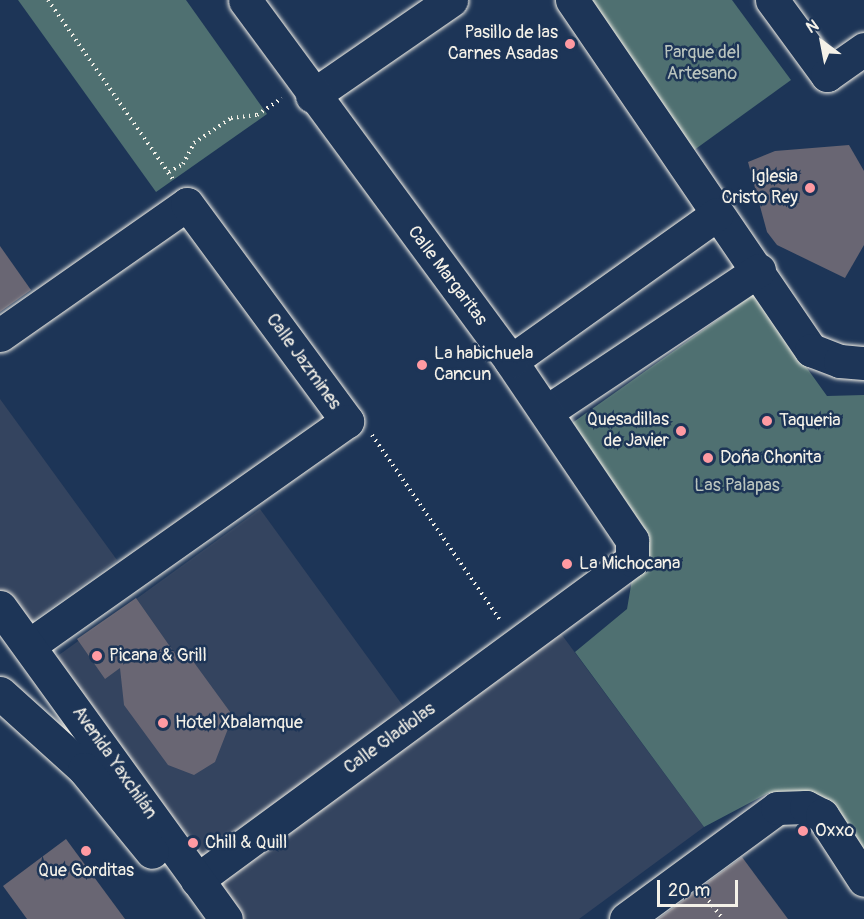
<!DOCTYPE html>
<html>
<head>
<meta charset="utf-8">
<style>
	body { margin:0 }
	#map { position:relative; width:864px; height:919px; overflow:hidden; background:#1d3557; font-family:Pangolin,sans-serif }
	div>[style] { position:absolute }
	.built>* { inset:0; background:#34445f; transform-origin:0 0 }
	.green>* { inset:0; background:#4f7071 }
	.building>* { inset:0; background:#696673 }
	.path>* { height:4px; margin-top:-2px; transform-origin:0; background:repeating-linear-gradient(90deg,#f4f1e8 0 1.5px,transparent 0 6px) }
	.roads { filter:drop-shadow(0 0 2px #f4f1e8) drop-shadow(0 0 2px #f4f1e8) }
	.minor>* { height:33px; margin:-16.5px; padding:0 16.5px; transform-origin:16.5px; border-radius:16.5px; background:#1d3557 }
	.major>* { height:33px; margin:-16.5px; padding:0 16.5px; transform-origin:16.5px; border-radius:16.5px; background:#1d3557 }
	.dots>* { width:16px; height:16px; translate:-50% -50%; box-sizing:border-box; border:3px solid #1d3557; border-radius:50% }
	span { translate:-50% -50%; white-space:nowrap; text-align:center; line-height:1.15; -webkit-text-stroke:5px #1d3557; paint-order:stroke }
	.poi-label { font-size:18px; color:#f4f1e8 }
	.right { translate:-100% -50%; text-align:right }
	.left { translate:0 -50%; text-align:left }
	.park-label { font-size:18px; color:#bac4be }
	.street-label { font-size:18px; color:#f4f1e8 }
	.north { position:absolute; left:792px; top:12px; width:60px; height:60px; -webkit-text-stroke:4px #1d3557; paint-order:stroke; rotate:328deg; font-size:16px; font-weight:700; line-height:24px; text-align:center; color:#f4f1e8 }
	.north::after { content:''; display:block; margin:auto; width:21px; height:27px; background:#f4f1e8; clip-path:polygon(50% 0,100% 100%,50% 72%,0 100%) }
	.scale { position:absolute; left:657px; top:880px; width:81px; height:27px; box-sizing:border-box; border:3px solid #f4f1e8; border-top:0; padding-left:8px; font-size:18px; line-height:21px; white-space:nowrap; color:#f4f1e8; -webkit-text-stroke:4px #1d3557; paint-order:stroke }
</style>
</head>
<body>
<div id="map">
	<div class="built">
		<i style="clip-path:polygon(0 399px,117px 560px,12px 636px,0 619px)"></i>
		<i style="left:260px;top:509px;width:266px;height:266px;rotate:54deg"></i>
		<i style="clip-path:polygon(559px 631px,704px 827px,579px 919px,219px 919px,202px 895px)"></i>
	</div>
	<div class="green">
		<i style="clip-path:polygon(18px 0,186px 0,267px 114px,156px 192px)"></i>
		<i style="clip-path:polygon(579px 0,732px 0,791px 80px,690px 153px)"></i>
		<i style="clip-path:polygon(754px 294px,827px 396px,864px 395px,864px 850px,830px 803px,768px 793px,704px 827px,575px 652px,627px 609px,635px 562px,551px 438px)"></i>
	</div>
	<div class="building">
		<i style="clip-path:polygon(849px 145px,864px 171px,864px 245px,845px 278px,777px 245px,767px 232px,748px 162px,775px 151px)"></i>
		<i style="clip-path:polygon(0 246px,31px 290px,0 312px)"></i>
		<i style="clip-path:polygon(136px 598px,178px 658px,190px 657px,233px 716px,215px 762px,194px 775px,168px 765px,124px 705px,120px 668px,105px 679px,77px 639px)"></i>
		<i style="clip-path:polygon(66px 839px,125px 919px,27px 919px,3px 886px)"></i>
		<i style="clip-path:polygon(742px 857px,788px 919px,658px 919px)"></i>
	</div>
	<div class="path">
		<i style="left:48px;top:0;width:218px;rotate:55.1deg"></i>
		<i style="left:169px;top:172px;width:16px;rotate:-30deg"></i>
		<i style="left:183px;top:164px;width:24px;rotate:-62deg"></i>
		<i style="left:194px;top:143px;width:45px;rotate:-34deg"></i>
		<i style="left:231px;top:118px;width:26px;rotate:-7deg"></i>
		<i style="left:257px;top:115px;width:30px;rotate:-34deg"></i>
		<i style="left:372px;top:435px;width:226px;rotate:55.3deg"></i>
		<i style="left:705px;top:896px;width:29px;rotate:52deg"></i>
	</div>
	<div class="roads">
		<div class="minor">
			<i style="left:572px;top:0;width:424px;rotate:55.7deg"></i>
			<i style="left:811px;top:350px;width:31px;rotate:21deg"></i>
			<i style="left:840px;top:361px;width:24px;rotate:5deg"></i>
			<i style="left:772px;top:0;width:93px;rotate:53.7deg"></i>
			<i style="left:827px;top:75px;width:45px;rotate:-35.1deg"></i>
			<i style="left:312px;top:96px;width:169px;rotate:-34.6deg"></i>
			<i style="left:0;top:335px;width:228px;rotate:-35deg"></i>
			<i style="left:187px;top:204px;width:270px;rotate:53.6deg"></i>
			<i style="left:347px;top:421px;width:388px;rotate:144.8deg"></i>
			<i style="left:511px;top:361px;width:253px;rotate:-35.5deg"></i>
			<i style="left:546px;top:412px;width:256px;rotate:-33.7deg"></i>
			<i style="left:197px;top:880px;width:540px;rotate:-36.34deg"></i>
			<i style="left:632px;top:560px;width:20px;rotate:-90deg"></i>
			<i style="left:632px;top:540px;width:216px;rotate:-124.1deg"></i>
			<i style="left:511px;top:361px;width:448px;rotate:-126.4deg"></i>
			<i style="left:626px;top:919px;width:187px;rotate:-36.3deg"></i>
			<i style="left:777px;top:808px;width:29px;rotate:-2deg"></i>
			<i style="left:806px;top:807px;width:18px;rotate:27deg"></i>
			<i style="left:822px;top:815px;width:77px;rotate:57.1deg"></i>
		</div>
		<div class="major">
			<i style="left:0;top:607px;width:385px;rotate:54.1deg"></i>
			<i style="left:0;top:693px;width:113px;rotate:42.1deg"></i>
			<i style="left:84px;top:769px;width:107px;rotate:50.7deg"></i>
		</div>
	</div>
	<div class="dots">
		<i style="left:570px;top:44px;background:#ff9aa2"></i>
		<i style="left:810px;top:188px;background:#ff9aa2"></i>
		<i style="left:422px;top:365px;background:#ff9aa2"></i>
		<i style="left:767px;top:421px;background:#ff9aa2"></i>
		<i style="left:681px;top:431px;background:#ff9aa2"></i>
		<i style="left:708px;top:458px;background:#ff9aa2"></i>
		<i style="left:567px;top:564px;background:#ff9aa2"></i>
		<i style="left:97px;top:656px;background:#ff9aa2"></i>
		<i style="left:163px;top:723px;background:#ff9aa2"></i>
		<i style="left:803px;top:831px;background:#ff9aa2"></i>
		<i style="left:193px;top:843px;background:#ff9aa2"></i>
		<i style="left:86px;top:851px;background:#ff9aa2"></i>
	</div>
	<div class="poi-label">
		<span class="right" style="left:558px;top:44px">Pasillo de las<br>Carnes Asadas</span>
		<span class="right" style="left:798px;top:188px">Iglesia<br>Cristo Rey</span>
		<span class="left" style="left:434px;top:365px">La habichuela<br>Cancun</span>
		<span class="right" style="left:669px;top:431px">Quesadillas<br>de Javier</span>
		<span class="left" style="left:779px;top:421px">Taqueria</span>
		<span class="left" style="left:720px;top:458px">Doña Chonita</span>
		<span class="left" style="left:579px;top:564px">La Michocana</span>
		<span class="left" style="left:109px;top:656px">Picana &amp; Grill</span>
		<span class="left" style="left:175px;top:723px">Hotel Xbalamque</span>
		<span class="left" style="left:815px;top:831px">Oxxo</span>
		<span class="left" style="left:205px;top:843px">Chill &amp; Quill</span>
		<span style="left:86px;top:871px">Que Gorditas</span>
	</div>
	<div class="park-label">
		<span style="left:702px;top:64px">Parque del<br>Artesano</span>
		<span style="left:737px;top:486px">Las Palapas</span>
	</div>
	<div class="street-label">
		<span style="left:447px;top:276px;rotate:53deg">Calle Margaritas</span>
		<span style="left:303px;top:362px;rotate:54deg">Calle Jazmines</span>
		<span style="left:390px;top:739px;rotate:-36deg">Calle Gladiolas</span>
		<span style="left:114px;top:763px;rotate:55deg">Avenida Yaxchilán</span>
	</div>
	<div class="north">N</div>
	<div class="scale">20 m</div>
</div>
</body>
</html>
